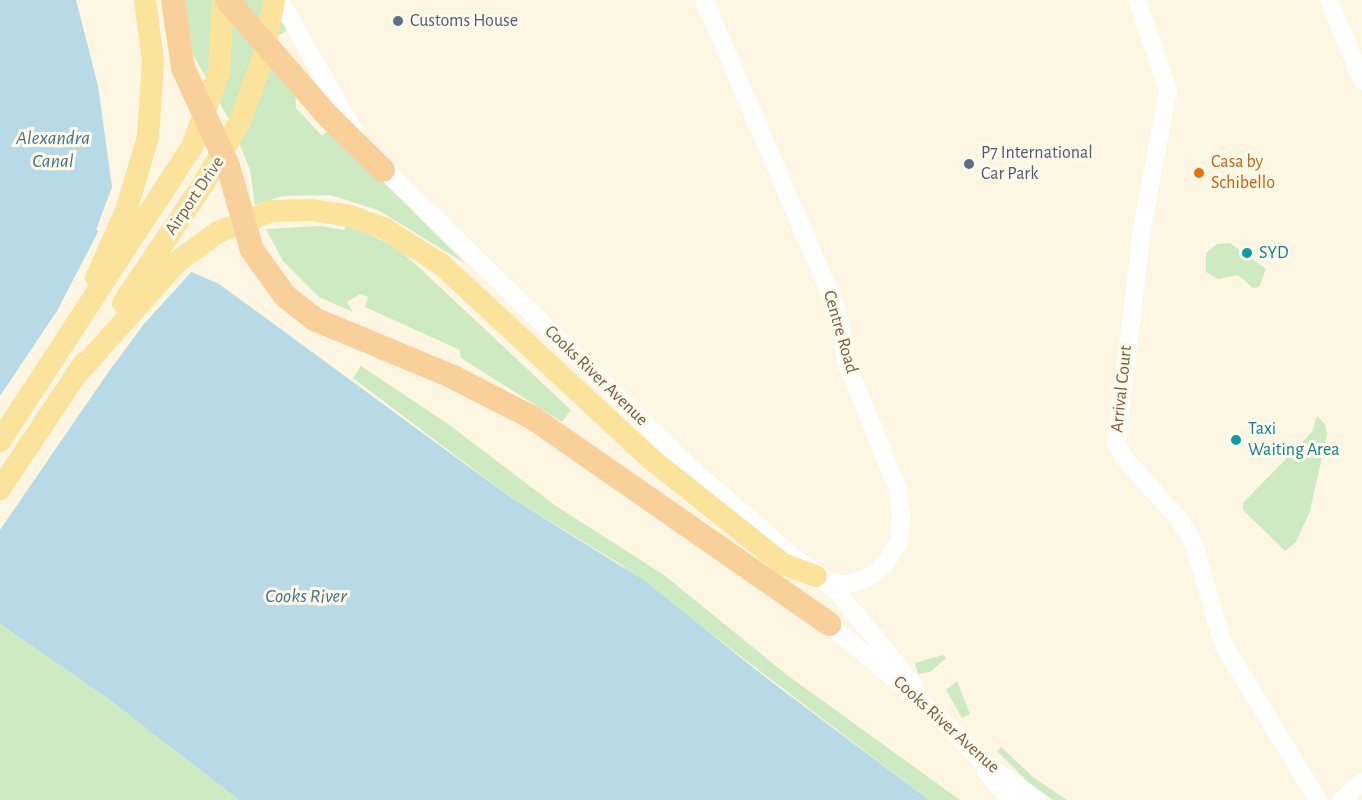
<!DOCTYPE html>
<html>
<head>
<meta charset="utf-8">
<style>
	body { margin:0 }
	#map { position:relative; width:1362px; height:800px; overflow:hidden; background:#fcf6e3; font-family:"Alegreya Sans",sans-serif }
	div>[style] { position:absolute }
	.green>* { inset:0; background:#ceeac2 }
	.water>* { inset:0; background:#b8dae6 }
	.pier>* { inset:0; background:#fcf6e3 }
	.tertiary>* { height:18px; margin:-9px; padding:0 9px; transform-origin:9px; border-radius:9px; background:#fff }
	.primary>* { height:22px; margin:-11px; padding:0 11px; transform-origin:11px; border-radius:11px; background:#fce39b }
	.trunk>* { height:24px; margin:-12px; padding:0 12px; transform-origin:12px; border-radius:12px; background:#fad09a }
	.dots>* { width:16px; height:16px; translate:-50% -50%; box-sizing:border-box; border:3px solid #fff9ea; border-radius:50% }
	span { translate:-50% -50%; white-space:nowrap; text-align:center; line-height:1.15; -webkit-text-stroke:6px #fff9ea; paint-order:stroke }
	.service-label { font-size:18px; color:#4e5e75 }
	.left { translate:0 -50%; text-align:left }
	.food-label { font-size:18px; color:#c56008 }
	.street-label { font-size:18px; color:#755d49 }
	.culture-label { font-size:18px; color:#0d838f }
	.water-label { font-size:20px; color:#427589; font-style:italic }
</style>
</head>
<body>
<div id="map">
	<div class="green">
		<i style="clip-path:polygon(185px 0,215px 0,295px 90px,296px 108px,322px 136px,330px 129px,466px 264px,378px 210px,330px 195px,283px 196px,255px 205px,250px 170px,232px 125px,193px 54px)"></i>
		<i style="clip-path:polygon(239px 0,272px 0,290px 29px,274px 38px)"></i>
		<i style="clip-path:polygon(346px 224px,396px 247px,413px 262px,571px 410px,562px 422px,461px 358px,460px 350px,365px 307px,368px 297px,360px 294px,347px 302px,353px 312px,319px 297px,283px 261px,266px 229px,321px 226px,344px 230px)"></i>
		<i style="clip-path:polygon(1230px 243px,1266px 269px,1259px 287px,1253px 288px,1238px 275px,1218px 279px,1206px 272px,1206px 253px,1217px 244px)"></i>
		<i style="clip-path:polygon(361px 366px,448px 424px,556px 506px,664px 575px,787px 675px,960px 800px,929px 800px,620px 564px,510px 497px,353px 378px)"></i>
		<i style="clip-path:polygon(1317px 416px,1325px 424px,1327px 435px,1310px 511px,1296px 542px,1285px 551px,1243px 510px,1243px 503px,1312px 432px)"></i>
		<i style="clip-path:polygon(0 624px,107px 698px,239px 800px,0 800px)"></i>
		<i style="clip-path:polygon(943px 655px,946px 658px,930px 672px,918px 674px,915px 663px)"></i>
		<i style="clip-path:polygon(957px 681px,970px 714px,962px 718px,946px 690px)"></i>
		<i style="clip-path:polygon(1001px 747px,1033px 777px,1067px 800px,1053px 800px,1028px 782px,997px 751px)"></i>
	</div>
	<div class="water">
		<i style="clip-path:polygon(0 0,76px 0,98px 86px,112px 187px,96px 230px,219px 284px,510px 497px,645px 581px,765px 677px,929px 800px,239px 800px,107px 698px,0 624px)"></i>
	</div>
	<div class="pier">
		<i style="clip-path:polygon(100px 228px,193px 270px,144px 324px,107px 374px,0 530px,0 396px,57px 311px)"></i>
	</div>
	<div class="tertiary">
		<i style="left:280px;top:0;width:151px;rotate:60.7deg"></i>
		<i style="left:1137px;top:0;width:95px;rotate:71deg"></i>
		<i style="left:1168px;top:90px;width:135px;rotate:100.6deg"></i>
		<i style="left:1143px;top:223px;width:221px;rotate:97deg"></i>
		<i style="left:1116px;top:442px;width:18px;rotate:63deg"></i>
		<i style="left:1124px;top:458px;width:81px;rotate:48deg"></i>
		<i style="left:1178px;top:518px;width:31px;rotate:58deg"></i>
		<i style="left:1194px;top:544px;width:104px;rotate:73.8deg"></i>
		<i style="left:1223px;top:644px;width:183px;rotate:58.7deg"></i>
		<i style="left:1329px;top:0;width:87px;rotate:67.6deg"></i>
		<i style="left:376px;top:161px;width:433px;rotate:44.3deg"></i>
		<i style="left:686px;top:464px;width:147px;rotate:40.9deg"></i>
		<i style="left:797px;top:560px;width:41px;rotate:34.1deg"></i>
		<i style="left:831px;top:583px;width:18px;rotate:3deg"></i>
		<i style="left:849px;top:584px;width:21px;rotate:-19deg"></i>
		<i style="left:869px;top:577px;width:22px;rotate:-39deg"></i>
		<i style="left:886px;top:563px;width:26px;rotate:-59deg"></i>
		<i style="left:899px;top:541px;width:27px;rotate:-86deg"></i>
		<i style="left:901px;top:514px;width:27px;rotate:-98deg"></i>
		<i style="left:897px;top:487px;width:133px;rotate:-112.1deg"></i>
		<i style="left:847px;top:364px;width:55px;rotate:-100.5deg"></i>
		<i style="left:837px;top:310px;width:337px;rotate:-113.2deg"></i>
		<i style="left:825px;top:582px;width:18px;rotate:41deg"></i>
		<i style="left:839px;top:594px;width:119px;rotate:50.8deg"></i>
		<i style="left:829px;top:624px;width:141px;rotate:40.1deg"></i>
		<i style="left:937px;top:715px;width:64px;rotate:45.6deg"></i>
		<i style="left:982px;top:761px;width:67px;rotate:35.3deg"></i>
		<i style="left:986px;top:771px;width:38px;rotate:50deg"></i>
		<i style="left:1342px;top:800px;width:27px;rotate:-42deg"></i>
	</div>
	<div class="primary">
		<i style="left:96px;top:278px;width:73px;rotate:-65.9deg"></i>
		<i style="left:126px;top:211px;width:77px;rotate:-73.4deg"></i>
		<i style="left:148px;top:137px;width:76px;rotate:-86.2deg"></i>
		<i style="left:153px;top:61px;width:62px;rotate:-97.5deg"></i>
		<i style="left:123px;top:303px;width:145px;rotate:-56deg"></i>
		<i style="left:204px;top:183px;width:72px;rotate:-59.9deg"></i>
		<i style="left:240px;top:121px;width:67px;rotate:-69.9deg"></i>
		<i style="left:263px;top:58px;width:59px;rotate:-79.3deg"></i>
		<i style="left:77px;top:374px;width:150px;rotate:-48.2deg"></i>
		<i style="left:177px;top:262px;width:51px;rotate:-36.2deg"></i>
		<i style="left:218px;top:232px;width:58px;rotate:-21.3deg"></i>
		<i style="left:272px;top:211px;width:40px;rotate:-1.4deg"></i>
		<i style="left:312px;top:210px;width:38px;rotate:9deg"></i>
		<i style="left:350px;top:216px;width:37px;rotate:20deg"></i>
		<i style="left:385px;top:229px;width:66px;rotate:32deg"></i>
		<i style="left:441px;top:264px;width:287px;rotate:42.9deg"></i>
		<i style="left:651px;top:459px;width:169px;rotate:38.5deg"></i>
		<i style="left:783px;top:564px;width:35px;rotate:20deg"></i>
		<i style="left:0;top:441px;width:351px;rotate:-56.9deg"></i>
		<i style="left:192px;top:147px;width:80px;rotate:-70.2deg"></i>
		<i style="left:219px;top:72px;width:72px;rotate:-86.8deg"></i>
		<i style="left:0;top:489px;width:151px;rotate:-56.3deg"></i>
	</div>
	<div class="trunk">
		<i style="left:173px;top:0;width:69px;rotate:81.6deg"></i>
		<i style="left:183px;top:68px;width:108px;rotate:65.3deg"></i>
		<i style="left:228px;top:166px;width:87px;rotate:74.1deg"></i>
		<i style="left:252px;top:250px;width:57px;rotate:54.3deg"></i>
		<i style="left:285px;top:296px;width:37px;rotate:38deg"></i>
		<i style="left:314px;top:319px;width:151px;rotate:22.6deg"></i>
		<i style="left:453px;top:377px;width:90px;rotate:27.1deg"></i>
		<i style="left:533px;top:418px;width:361px;rotate:34.8deg"></i>
		<i style="left:227px;top:0;width:154px;rotate:49deg"></i>
		<i style="left:328px;top:116px;width:77px;rotate:44.5deg"></i>
	</div>
	<div class="dots">
		<i style="left:398px;top:21px;background:#5c6f8a"></i>
		<i style="left:969px;top:164px;background:#5c6f8a"></i>
		<i style="left:1199px;top:173px;background:#e8710a"></i>
		<i style="left:1247px;top:253px;background:#0f9aa8"></i>
		<i style="left:1236px;top:440px;background:#0f9aa8"></i>
	</div>
	<div class="service-label">
		<span class="left" style="left:410px;top:21px">Customs House</span>
		<span class="left" style="left:981px;top:164px">P7 International<br>Car Park</span>
	</div>
	<div class="food-label">
		<span class="left" style="left:1211px;top:173px">Casa by<br>Schibello</span>
	</div>
	<div class="street-label">
		<span style="left:195px;top:196px;rotate:-56deg">Airport Drive</span>
		<span style="left:840px;top:332px;rotate:74deg">Centre Road</span>
		<span style="left:596px;top:376px;rotate:44deg">Cooks River Avenue</span>
		<span style="left:1122px;top:389px;rotate:-84deg">Arrival Court</span>
		<span style="left:946px;top:725px;rotate:42deg">Cooks River Avenue</span>
	</div>
	<div class="culture-label">
		<span class="left" style="left:1259px;top:253px">SYD</span>
		<span class="left" style="left:1248px;top:440px">Taxi<br>Waiting Area</span>
	</div>
	<div class="water-label">
		<span style="left:53px;top:150px">Alexandra<br>Canal</span>
		<span style="left:306px;top:596px">Cooks River</span>
	</div>
</div>
</body>
</html>
